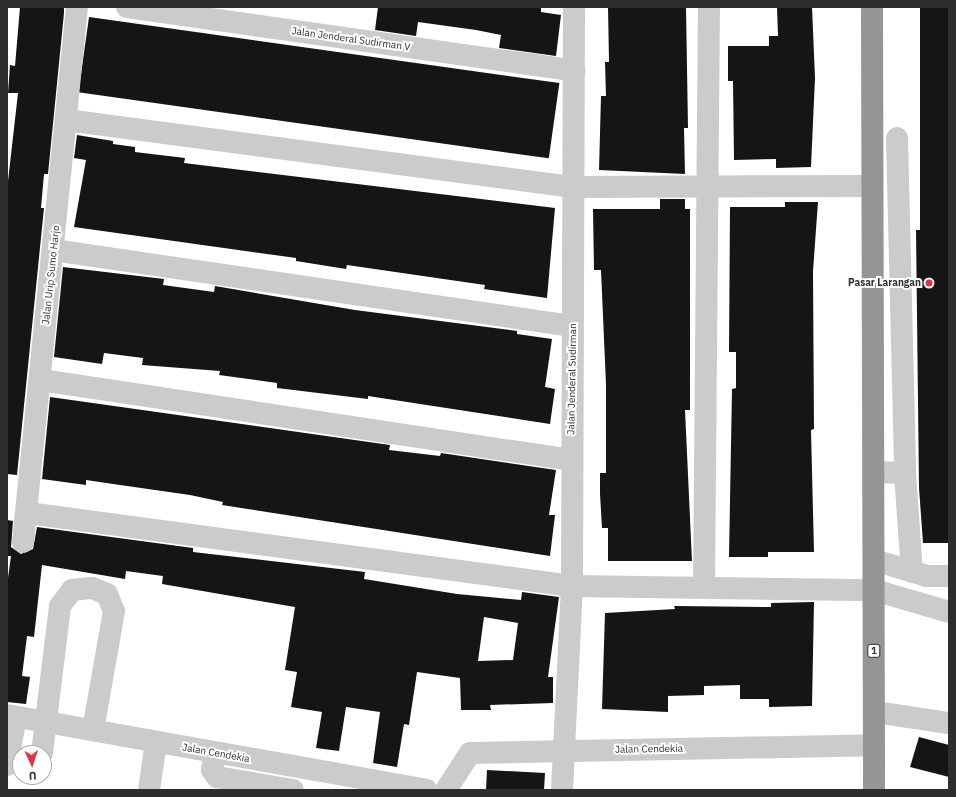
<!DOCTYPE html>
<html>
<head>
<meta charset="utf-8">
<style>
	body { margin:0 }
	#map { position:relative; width:956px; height:797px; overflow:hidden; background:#fff; font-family:"IBM Plex Sans",sans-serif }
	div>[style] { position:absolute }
	.building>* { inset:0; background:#151515; transform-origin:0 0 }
	.minor>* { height:22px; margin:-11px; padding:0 11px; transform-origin:11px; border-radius:11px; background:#cbcbcb }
	.highway>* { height:22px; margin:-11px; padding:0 11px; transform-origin:11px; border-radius:11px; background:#959595 }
	.dots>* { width:11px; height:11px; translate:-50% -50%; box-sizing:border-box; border:2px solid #fff; border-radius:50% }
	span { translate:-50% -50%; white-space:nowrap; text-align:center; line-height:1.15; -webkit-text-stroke:4px #fff; paint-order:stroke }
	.shield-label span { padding:1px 3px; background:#fff; border:1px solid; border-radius:3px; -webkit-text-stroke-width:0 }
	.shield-label { font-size:9px; color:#2e2e2e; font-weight:700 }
	.street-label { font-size:10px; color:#2e2e2e }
	.poi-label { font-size:10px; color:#2e2e2e; font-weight:700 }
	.right { translate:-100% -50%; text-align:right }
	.frame { position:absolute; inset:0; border:8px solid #2e2e2e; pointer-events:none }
	.north { position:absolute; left:12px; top:745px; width:40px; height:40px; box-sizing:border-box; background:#fff; border:1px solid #ababab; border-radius:50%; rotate:177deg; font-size:11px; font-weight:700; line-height:16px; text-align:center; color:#2e2e2e }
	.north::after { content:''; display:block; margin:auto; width:14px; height:18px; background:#e23442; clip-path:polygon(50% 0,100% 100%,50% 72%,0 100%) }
</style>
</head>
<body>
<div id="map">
	<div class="building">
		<i style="clip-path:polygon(20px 7px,64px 7px,64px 13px,48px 174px,44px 174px,41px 208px,44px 208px,17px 475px,7px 474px,7px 190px,18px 93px,8px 93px,10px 65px,15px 66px)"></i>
		<i style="clip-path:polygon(378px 7px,541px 7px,541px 12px,561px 15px,556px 56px,499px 48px,501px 35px,476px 30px,418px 22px,416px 36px,375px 30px)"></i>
		<i style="clip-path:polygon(608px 7px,686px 7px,688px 128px,684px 128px,685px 174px,599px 170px,601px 96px,606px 96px,605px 62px,609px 62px)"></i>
		<i style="clip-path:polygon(777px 7px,812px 7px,815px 78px,811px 167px,776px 168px,776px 159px,734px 160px,733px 81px,728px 81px,728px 46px,769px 46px,769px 36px,778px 36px)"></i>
		<i style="clip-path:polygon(920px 7px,949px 7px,949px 543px,923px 543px,919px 488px,916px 230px,920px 230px)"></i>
		<i style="left:89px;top:17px;width:475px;height:76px;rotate:8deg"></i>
		<i style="clip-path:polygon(77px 135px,113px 141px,113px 144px,135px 147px,135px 152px,185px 158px,184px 163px,555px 208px,547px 298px,484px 289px,485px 285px,347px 265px,346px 269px,296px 261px,296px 258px,74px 227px,86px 160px,74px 158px)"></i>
		<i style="clip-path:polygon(660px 199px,685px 199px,685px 209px,690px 209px,690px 410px,685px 410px,692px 561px,608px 561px,608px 528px,602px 528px,600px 494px,600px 473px,606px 473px,606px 385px,601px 270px,594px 270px,593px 209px,660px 209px)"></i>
		<i style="clip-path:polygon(785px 202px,818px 202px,813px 271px,814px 429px,811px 430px,814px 552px,768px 552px,768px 557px,729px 557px,732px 389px,736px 388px,736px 352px,729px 352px,730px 207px,785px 207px)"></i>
		<i style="clip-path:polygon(63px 267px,164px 279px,163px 285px,214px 292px,215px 286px,355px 310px,517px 331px,517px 334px,552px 339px,545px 387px,555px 389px,550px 424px,368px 396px,368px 399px,277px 388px,277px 383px,219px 375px,220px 371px,142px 365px,143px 358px,104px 353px,102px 364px,54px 357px)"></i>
		<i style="clip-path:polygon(50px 397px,390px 445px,389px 450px,440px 456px,441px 453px,556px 470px,549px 515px,555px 515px,550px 556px,222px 505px,223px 502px,190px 495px,120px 485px,86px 480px,86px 485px,42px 479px)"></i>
		<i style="clip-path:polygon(evenodd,7px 520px,13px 521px,11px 547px,21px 554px,33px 549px,37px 527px,193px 548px,193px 552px,365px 572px,364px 579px,457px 594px,521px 600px,522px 592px,559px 597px,548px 677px,553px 677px,553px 703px,490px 705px,491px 710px,461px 710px,460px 678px,417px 672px,409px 725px,404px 724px,397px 767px,373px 763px,380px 712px,346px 707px,339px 751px,316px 748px,322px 712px,291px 707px,297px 672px,285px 670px,295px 607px,162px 584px,163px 576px,126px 571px,125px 579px,42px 565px,34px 637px,27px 636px,22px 676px,30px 677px,26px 704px,7px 702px,7px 585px,11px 556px,7px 556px,7px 520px,484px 617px,518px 623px,513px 660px,478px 661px,484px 617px)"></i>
		<i style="clip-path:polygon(814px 602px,812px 706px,769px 707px,769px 699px,740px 699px,740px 685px,704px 686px,704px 695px,668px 696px,668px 712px,602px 709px,605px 613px,675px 609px,674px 606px,771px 607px,771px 603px)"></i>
		<i style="clip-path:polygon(919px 737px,949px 745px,949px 777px,910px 767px)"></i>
		<i style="clip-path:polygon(487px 770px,545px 773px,544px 790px,486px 790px)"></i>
	</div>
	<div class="minor">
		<i style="left:127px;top:7px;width:452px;rotate:8.1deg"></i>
		<i style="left:66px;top:120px;width:510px;rotate:7.54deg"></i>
		<i style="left:572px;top:187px;width:299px;rotate:-0.2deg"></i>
		<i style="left:897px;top:138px;width:335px;rotate:88.6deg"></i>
		<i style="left:53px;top:250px;width:525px;rotate:8.33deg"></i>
		<i style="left:41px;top:380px;width:536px;rotate:8.58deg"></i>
		<i style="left:873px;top:472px;width:32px;rotate:2deg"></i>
		<i style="left:905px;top:473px;width:99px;rotate:86deg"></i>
		<i style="left:28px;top:513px;width:549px;rotate:7.64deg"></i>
		<i style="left:572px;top:586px;width:302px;rotate:0.8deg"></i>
		<i style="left:874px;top:590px;width:78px;rotate:16.3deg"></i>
		<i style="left:23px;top:542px;width:538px;rotate:-84.24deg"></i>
		<i style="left:874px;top:560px;width:55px;rotate:16.8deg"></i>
		<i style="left:927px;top:576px;width:22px"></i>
		<i style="left:704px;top:587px;width:580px;rotate:-89.51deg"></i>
		<i style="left:875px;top:712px;width:75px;rotate:8.5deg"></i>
		<i style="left:7px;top:715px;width:426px;rotate:10.1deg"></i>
		<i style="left:42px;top:753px;width:148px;rotate:-83deg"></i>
		<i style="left:60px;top:606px;width:20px;rotate:-53deg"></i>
		<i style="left:72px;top:590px;width:20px;rotate:-6deg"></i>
		<i style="left:92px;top:588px;width:16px;rotate:22deg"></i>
		<i style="left:107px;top:594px;width:18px;rotate:68deg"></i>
		<i style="left:114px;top:611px;width:121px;rotate:100deg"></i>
		<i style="left:215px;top:753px;width:17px;rotate:100deg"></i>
		<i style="left:212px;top:770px;width:9px;rotate:54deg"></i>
		<i style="left:217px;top:777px;width:77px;rotate:9.7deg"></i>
		<i style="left:7px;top:765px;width:49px;rotate:-79.4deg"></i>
		<i style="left:149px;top:790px;width:49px;rotate:-81.7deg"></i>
		<i style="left:446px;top:790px;width:44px;rotate:-57deg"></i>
		<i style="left:470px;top:753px;width:404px;rotate:-1.1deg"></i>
		<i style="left:562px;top:790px;width:204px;rotate:-87.2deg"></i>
		<i style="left:572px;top:586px;width:579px;rotate:-89.8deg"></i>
	</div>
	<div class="highway">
		<i style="left:872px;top:7px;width:783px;rotate:89.85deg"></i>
	</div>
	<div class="dots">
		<i style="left:929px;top:283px;background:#e23442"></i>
	</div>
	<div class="shield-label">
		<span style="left:874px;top:651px">1</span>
	</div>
	<div class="street-label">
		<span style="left:351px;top:39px;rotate:8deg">Jalan Jenderal Sudirman V</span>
		<span style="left:51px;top:275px;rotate:-84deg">Jalan Urip Sumo Harjo</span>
		<span style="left:572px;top:379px;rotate:-89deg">Jalan Jenderal Sudirman</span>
		<span style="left:649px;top:749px;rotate:-1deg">Jalan Cendekia</span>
		<span style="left:216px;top:753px;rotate:10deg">Jalan Cendekia</span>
	</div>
	<div class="poi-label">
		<span class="right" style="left:921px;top:283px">Pasar Larangan</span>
	</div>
	<div class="frame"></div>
	<div class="north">U</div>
</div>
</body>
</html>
